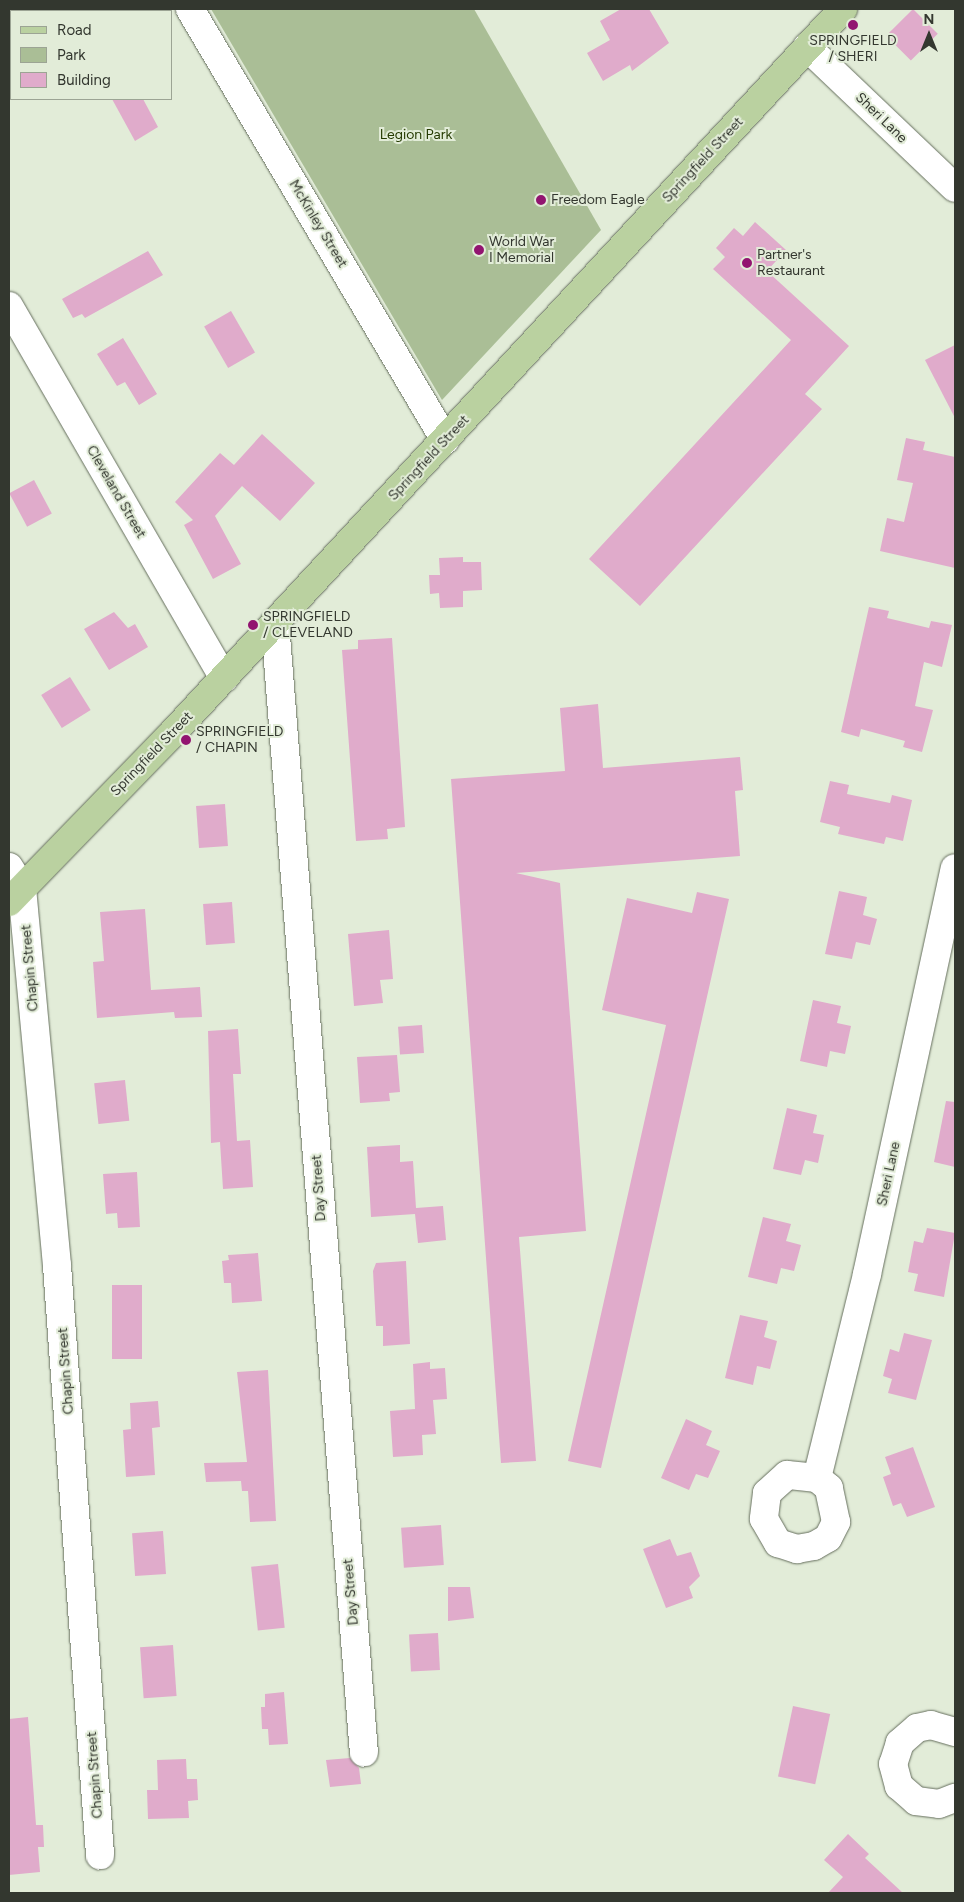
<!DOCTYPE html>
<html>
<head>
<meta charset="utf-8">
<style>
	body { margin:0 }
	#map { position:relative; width:964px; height:1902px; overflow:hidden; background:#e2ecd8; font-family:Figtree,sans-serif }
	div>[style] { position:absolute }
	.green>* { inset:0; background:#aabe96 }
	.building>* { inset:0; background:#e0abcb; transform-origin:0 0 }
	.roads { filter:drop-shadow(0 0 1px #666f5e) drop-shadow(0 0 1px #666f5e) }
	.minor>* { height:28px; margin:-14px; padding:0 14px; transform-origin:14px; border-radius:14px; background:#fff }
	.major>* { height:28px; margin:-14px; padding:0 14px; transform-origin:14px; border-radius:14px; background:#bad1a0 }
	.dots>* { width:14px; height:14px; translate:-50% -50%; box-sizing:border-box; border:2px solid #e2ecd8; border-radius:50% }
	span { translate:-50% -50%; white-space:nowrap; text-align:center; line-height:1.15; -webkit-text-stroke:4px #e2ecd8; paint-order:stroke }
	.poi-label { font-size:14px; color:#33372f }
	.left { translate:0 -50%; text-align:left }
	.street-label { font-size:14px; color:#33372f }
	.park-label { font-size:14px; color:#253b02 }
	.frame { position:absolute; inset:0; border:10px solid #33372f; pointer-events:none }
	.legend { position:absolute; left:10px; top:10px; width:162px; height:90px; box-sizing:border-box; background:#e2ecd8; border:1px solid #9ca494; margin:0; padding:6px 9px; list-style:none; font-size:15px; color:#33372f }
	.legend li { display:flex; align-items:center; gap:10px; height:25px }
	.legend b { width:25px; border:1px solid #9ca494 }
	.north { position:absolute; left:904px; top:10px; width:50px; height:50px; -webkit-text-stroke:4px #e2ecd8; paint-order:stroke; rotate:0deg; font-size:14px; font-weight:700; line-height:20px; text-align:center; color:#33372f }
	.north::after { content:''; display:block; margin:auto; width:18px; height:22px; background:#33372f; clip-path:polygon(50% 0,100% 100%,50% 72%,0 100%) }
</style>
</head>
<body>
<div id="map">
	<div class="green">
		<i style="clip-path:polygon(211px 9px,474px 9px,601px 230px,442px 400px)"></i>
	</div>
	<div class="building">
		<i style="clip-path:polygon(621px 9px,649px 9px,669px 43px,632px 71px,630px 65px,603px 81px,587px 53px,610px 40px,600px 21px)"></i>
		<i style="left:913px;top:9px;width:35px;height:38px;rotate:45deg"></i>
		<i style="clip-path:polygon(112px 99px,143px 99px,158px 127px,135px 141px)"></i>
		<i style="clip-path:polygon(755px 222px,786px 250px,767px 271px,849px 346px,805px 394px,822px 409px,640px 606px,589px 559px,791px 340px,713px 269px,725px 257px,716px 248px,734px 228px,743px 236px)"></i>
		<i style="clip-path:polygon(148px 251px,163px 275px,85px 318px,82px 314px,73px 318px,62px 299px)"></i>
		<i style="left:231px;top:311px;width:48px;height:31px;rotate:60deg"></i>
		<i style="clip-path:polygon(123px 338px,157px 394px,139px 405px,125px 382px,117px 386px,97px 354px)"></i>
		<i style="clip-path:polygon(955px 345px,955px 418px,925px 360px)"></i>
		<i style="clip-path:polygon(262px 434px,315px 483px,280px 521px,242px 486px,215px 516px,241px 564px,213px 579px,184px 525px,193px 520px,175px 502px,220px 453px,234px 465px)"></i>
		<i style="clip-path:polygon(906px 438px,925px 442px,923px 450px,955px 457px,955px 568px,880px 551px,887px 518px,904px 522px,913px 483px,897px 480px)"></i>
		<i style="left:34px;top:480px;width:38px;height:28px;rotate:62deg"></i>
		<i style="clip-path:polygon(463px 557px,463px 562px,481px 562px,482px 590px,463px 591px,463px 607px,440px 608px,439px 593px,430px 594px,429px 575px,440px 575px,439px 558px)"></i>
		<i style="clip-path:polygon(869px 607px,889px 611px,887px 618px,929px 628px,931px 621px,952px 625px,942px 667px,924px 662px,915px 706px,933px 710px,922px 752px,903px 747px,905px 741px,861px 729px,859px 737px,841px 732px)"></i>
		<i style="clip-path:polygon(114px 612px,128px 628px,135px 624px,148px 647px,109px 670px,84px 629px)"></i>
		<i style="clip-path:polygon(392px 638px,405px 827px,387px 829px,388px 839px,356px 841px,342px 650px,358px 649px,358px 640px)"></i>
		<i style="left:70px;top:677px;width:39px;height:34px;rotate:58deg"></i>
		<i style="clip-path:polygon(598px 704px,603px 768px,740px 757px,743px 790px,735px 791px,740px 856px,516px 873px,560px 883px,586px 1231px,519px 1237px,536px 1461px,501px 1463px,451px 779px,565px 771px,560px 708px)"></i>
		<i style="clip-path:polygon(830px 781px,849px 785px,847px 794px,890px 803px,892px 795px,912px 800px,903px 841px,886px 837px,884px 844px,838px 834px,840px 827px,820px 822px)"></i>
		<i style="left:225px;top:804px;width:42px;height:29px;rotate:86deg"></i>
		<i style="clip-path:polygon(839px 891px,867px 897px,863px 915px,877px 919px,870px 945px,856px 942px,852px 959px,825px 954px)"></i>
		<i style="clip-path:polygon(697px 892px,729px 899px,601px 1468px,568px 1461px,666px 1025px,602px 1010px,627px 898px,692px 913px)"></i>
		<i style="left:232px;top:902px;width:41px;height:29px;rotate:86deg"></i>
		<i style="clip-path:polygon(145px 909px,151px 990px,200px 987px,202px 1017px,175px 1018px,174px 1012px,97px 1018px,93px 962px,104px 961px,100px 912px)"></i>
		<i style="clip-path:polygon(389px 930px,393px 979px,380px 980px,383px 1003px,354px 1006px,348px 934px)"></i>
		<i style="clip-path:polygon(813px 1000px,841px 1006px,837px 1023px,851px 1026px,845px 1054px,830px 1051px,827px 1067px,800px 1061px)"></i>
		<i style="left:422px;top:1025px;width:28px;height:24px;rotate:86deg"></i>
		<i style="clip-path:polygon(238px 1029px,241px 1074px,233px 1074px,237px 1141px,250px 1140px,253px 1187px,223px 1189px,220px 1142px,211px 1143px,208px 1031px)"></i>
		<i style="clip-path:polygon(397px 1055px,400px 1092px,389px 1093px,390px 1101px,360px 1103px,357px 1057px)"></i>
		<i style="left:125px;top:1080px;width:41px;height:31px;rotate:84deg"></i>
		<i style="clip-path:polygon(946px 1101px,955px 1102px,955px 1167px,934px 1162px)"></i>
		<i style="clip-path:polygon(787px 1108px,817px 1115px,813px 1133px,824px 1135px,818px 1163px,805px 1160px,801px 1175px,773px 1169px)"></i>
		<i style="clip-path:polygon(400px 1145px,400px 1162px,413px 1161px,416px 1208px,443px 1206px,446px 1240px,418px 1243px,415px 1214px,371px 1217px,367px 1147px)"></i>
		<i style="clip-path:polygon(137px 1172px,140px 1227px,118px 1228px,117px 1213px,106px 1214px,103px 1174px)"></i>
		<i style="clip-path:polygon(763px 1217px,791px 1224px,786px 1241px,801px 1245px,794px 1271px,781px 1268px,777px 1284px,748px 1277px)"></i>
		<i style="clip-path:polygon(927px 1228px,955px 1233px,944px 1297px,914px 1291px,918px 1274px,908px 1272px,914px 1241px,923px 1243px)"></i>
		<i style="clip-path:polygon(258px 1253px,262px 1301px,232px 1303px,231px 1283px,224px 1283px,222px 1261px,229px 1260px,228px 1255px)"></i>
		<i style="clip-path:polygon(406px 1261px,410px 1344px,383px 1346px,383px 1326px,376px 1326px,373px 1271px,376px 1263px)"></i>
		<i style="left:142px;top:1285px;width:74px;height:30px;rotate:90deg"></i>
		<i style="clip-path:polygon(740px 1315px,768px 1321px,764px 1337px,777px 1341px,770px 1369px,757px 1366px,753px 1385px,725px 1378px)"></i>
		<i style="clip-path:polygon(904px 1333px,932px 1340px,916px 1400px,888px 1393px,892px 1379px,883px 1376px,890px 1349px,899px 1352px)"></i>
		<i style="clip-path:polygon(430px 1362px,430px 1369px,445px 1368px,447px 1399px,433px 1400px,436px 1434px,422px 1435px,423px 1455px,393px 1457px,390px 1411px,415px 1409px,413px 1364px)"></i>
		<i style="clip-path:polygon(268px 1370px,276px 1521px,250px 1522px,248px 1491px,242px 1491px,241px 1481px,206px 1482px,204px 1463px,247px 1462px,237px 1372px)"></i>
		<i style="clip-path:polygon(158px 1401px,160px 1427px,152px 1428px,155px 1475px,126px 1477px,123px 1430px,131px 1429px,130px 1403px)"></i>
		<i style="clip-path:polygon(686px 1419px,712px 1431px,706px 1445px,720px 1451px,708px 1478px,696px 1474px,689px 1490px,661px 1478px)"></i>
		<i style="clip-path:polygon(913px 1447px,935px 1507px,907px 1517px,901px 1503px,893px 1506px,883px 1477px,891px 1474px,885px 1457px)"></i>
		<i style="left:441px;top:1525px;width:40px;height:40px;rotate:86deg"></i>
		<i style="left:163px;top:1531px;width:43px;height:31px;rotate:86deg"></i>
		<i style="clip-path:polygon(670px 1539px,677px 1556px,691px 1552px,700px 1576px,689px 1587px,693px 1598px,666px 1608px,643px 1549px)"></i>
		<i style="left:278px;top:1564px;width:64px;height:27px;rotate:84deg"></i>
		<i style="clip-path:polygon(448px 1587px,470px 1587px,474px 1618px,448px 1621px)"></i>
		<i style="left:438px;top:1633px;width:37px;height:29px;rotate:87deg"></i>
		<i style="left:173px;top:1645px;width:51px;height:33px;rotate:86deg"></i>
		<i style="clip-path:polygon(284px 1692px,288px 1744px,269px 1745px,268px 1729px,262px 1729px,261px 1707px,265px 1707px,265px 1694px)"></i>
		<i style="left:793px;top:1706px;width:38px;height:72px;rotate:12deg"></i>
		<i style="clip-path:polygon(28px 1717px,36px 1825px,43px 1825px,44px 1847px,38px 1847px,40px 1872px,9px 1875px,9px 1719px)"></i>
		<i style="clip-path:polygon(350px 1758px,359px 1768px,361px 1784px,330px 1787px,326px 1760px)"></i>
		<i style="clip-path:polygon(186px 1759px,187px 1779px,197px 1779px,198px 1800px,188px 1801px,189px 1818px,148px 1819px,147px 1790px,158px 1790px,157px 1760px)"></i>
		<i style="clip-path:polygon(848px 1834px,869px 1854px,865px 1858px,903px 1893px,828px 1893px,843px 1877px,824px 1860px)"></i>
	</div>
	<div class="roads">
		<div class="minor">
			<i style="left:190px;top:9px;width:501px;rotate:59.39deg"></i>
			<i style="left:807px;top:47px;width:204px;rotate:43.6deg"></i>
			<i style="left:9px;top:306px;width:430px;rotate:60deg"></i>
			<i style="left:275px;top:623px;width:1133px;rotate:85.5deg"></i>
			<i style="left:9px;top:867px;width:25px;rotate:58deg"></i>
			<i style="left:22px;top:888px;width:380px;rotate:84.7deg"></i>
			<i style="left:57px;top:1266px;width:591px;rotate:85.82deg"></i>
			<i style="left:817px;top:1478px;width:30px;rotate:-174deg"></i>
			<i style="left:787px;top:1475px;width:27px;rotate:138deg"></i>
			<i style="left:767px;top:1493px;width:26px;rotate:97deg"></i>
			<i style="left:764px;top:1519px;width:28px;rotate:60deg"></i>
			<i style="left:778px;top:1543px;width:20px;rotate:18deg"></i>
			<i style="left:797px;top:1549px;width:17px;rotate:-10deg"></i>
			<i style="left:814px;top:1546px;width:16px;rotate:-30deg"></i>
			<i style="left:828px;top:1538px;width:18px;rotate:-63deg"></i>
			<i style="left:836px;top:1522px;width:35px;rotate:-102deg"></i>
			<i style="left:829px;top:1488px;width:16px;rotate:-140deg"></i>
			<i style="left:817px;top:1478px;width:210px;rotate:-76.2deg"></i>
			<i style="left:867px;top:1274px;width:415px;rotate:-77.8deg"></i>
			<i style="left:955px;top:1732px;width:25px;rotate:-164deg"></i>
			<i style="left:931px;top:1725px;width:14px;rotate:168deg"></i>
			<i style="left:917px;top:1728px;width:23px;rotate:139deg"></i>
			<i style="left:900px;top:1743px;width:22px;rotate:108deg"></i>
			<i style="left:893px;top:1764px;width:23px;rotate:75deg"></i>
			<i style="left:899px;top:1786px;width:23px;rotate:41deg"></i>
			<i style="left:916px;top:1801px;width:23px;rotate:7deg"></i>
			<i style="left:939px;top:1804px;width:17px;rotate:-21deg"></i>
		</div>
		<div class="major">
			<i style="left:9px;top:902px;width:231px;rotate:-45.9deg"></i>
			<i style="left:170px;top:736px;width:991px;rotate:-47.21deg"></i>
		</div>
	</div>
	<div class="dots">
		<i style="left:853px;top:25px;background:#921470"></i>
		<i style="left:541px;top:200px;background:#921470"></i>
		<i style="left:479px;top:250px;background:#921470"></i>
		<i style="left:747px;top:263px;background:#921470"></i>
		<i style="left:253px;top:625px;background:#921470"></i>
		<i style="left:186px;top:740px;background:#921470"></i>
	</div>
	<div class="poi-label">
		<span style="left:853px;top:49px">SPRINGFIELD<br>/ SHERI</span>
		<span class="left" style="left:551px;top:200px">Freedom Eagle</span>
		<span class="left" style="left:489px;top:250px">World War<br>I Memorial</span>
		<span class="left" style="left:757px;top:263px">Partner's<br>Restaurant</span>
		<span class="left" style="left:263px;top:625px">SPRINGFIELD<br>/ CLEVELAND</span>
		<span class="left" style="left:196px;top:740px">SPRINGFIELD<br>/ CHAPIN</span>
	</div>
	<div class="street-label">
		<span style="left:881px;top:118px;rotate:44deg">Sheri Lane</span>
		<span style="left:703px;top:160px;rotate:-47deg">Springfield Street</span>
		<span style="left:318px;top:224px;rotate:59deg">McKinley Street</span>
		<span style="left:429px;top:458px;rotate:-47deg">Springfield Street</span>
		<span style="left:116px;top:492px;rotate:60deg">Cleveland Street</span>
		<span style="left:152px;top:754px;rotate:-46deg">Springfield Street</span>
		<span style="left:30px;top:968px;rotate:-95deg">Chapin Street</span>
		<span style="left:889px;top:1174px;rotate:-78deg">Sheri Lane</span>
		<span style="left:319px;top:1188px;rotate:-94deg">Day Street</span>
		<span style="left:66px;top:1371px;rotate:-94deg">Chapin Street</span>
		<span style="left:351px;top:1592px;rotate:-95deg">Day Street</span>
		<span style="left:95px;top:1775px;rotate:-94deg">Chapin Street</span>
	</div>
	<div class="park-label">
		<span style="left:416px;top:135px">Legion Park</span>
	</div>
	<div class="frame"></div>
	<ul class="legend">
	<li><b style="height:6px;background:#bad1a0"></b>Road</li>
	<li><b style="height:14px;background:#aabe96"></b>Park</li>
	<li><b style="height:14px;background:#e0abcb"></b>Building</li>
	</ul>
	<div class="north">N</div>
</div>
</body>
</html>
